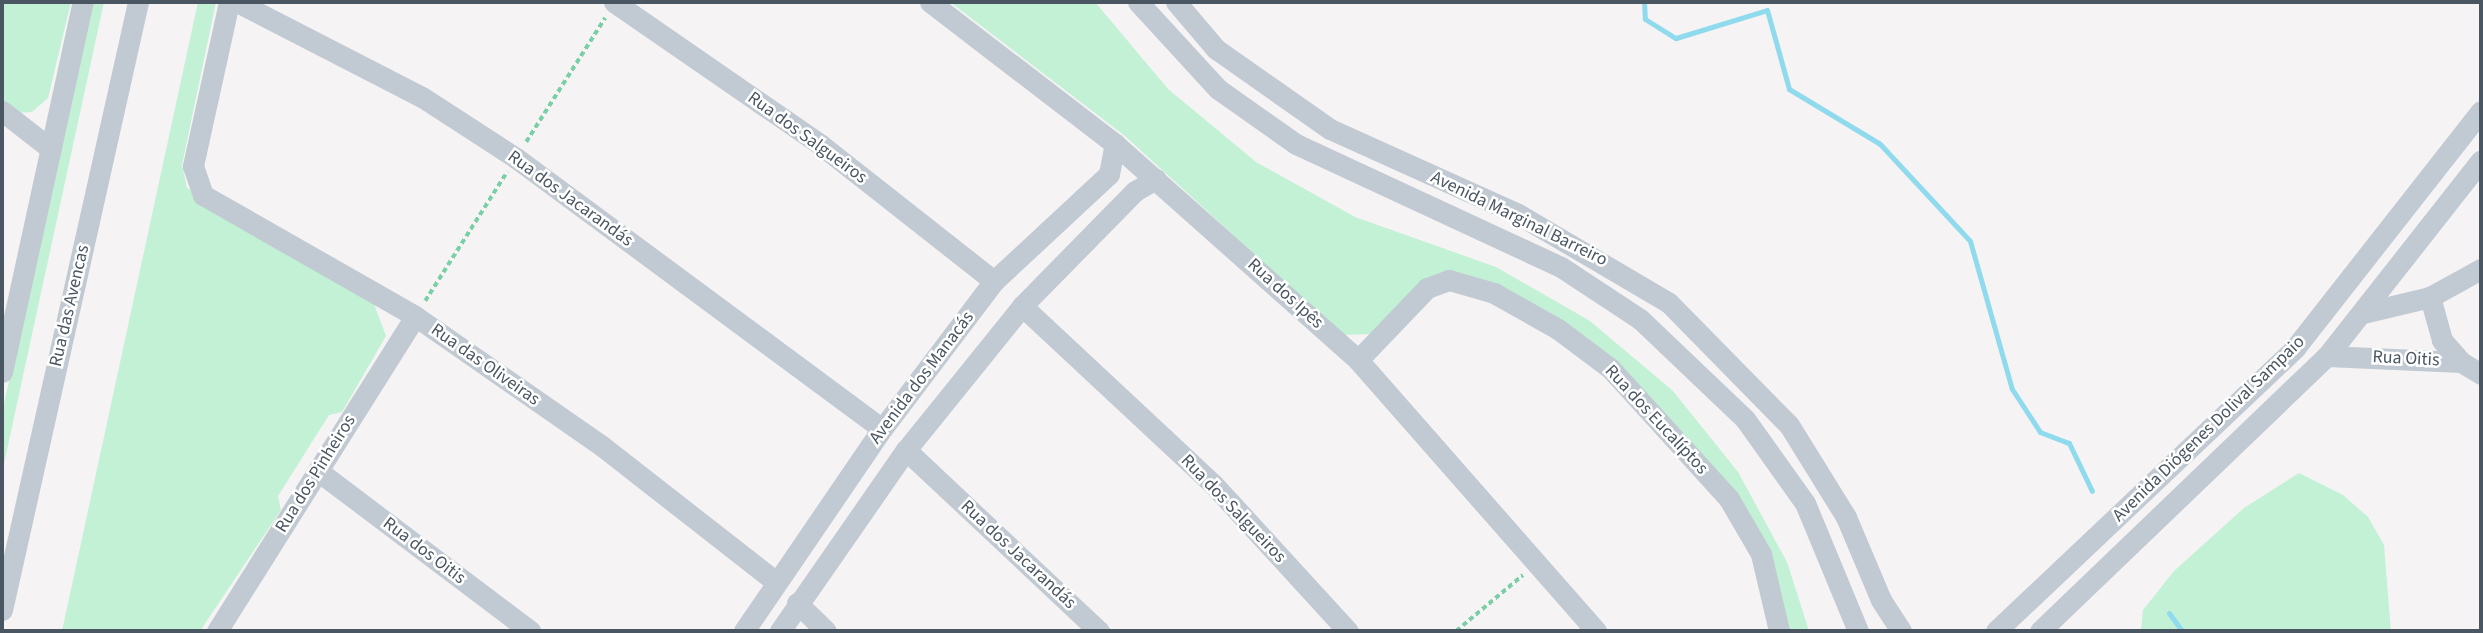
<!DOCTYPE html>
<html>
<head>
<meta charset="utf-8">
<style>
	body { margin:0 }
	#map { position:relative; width:2483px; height:633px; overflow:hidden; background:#f5f3f3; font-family:"Source Sans 3",sans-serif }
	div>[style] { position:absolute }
	.green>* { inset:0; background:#c3f1d5 }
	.stream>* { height:5px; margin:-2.5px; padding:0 2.5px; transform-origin:2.5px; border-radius:2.5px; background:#90daee }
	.path>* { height:3.5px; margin-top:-1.75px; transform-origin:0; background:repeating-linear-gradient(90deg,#7ad0a6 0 5px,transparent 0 8.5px) }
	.minor>* { height:21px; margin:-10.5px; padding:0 10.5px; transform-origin:10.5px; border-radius:10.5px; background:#c1cad2 }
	span { translate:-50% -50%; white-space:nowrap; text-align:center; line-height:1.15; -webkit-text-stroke:5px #fff; paint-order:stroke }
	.street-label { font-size:18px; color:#4a5661 }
	.frame { position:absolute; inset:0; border:4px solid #4a5661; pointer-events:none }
</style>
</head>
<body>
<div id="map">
	<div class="green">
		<i style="clip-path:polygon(2px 2px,71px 2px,48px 98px,32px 112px,17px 113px,2px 103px)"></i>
		<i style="clip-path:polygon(92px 2px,104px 2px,2px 473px,2px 413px)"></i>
		<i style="clip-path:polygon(198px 2px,216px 2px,182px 165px,187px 188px,374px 304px,386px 336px,342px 412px,329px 415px,278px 496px,281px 510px,200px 631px,62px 631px)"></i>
		<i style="clip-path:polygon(950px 2px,1095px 2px,1168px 89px,1256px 162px,1355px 217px,1496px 267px,1590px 321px,1673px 391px,1738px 472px,1787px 562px,1809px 631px,1787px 631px,1767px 551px,1616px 363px,1494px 284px,1459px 273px,1371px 334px,1343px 335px,1125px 136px)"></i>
		<i style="clip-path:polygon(2299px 473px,2343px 495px,2368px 517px,2384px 545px,2391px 631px,2141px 631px,2143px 610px,2174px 571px,2244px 508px)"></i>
	</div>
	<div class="stream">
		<i style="left:1644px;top:2px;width:17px;rotate:87deg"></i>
		<i style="left:1645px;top:19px;width:36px;rotate:32deg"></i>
		<i style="left:1676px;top:38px;width:95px;rotate:-17.1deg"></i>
		<i style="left:1767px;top:10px;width:82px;rotate:74.4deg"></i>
		<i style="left:1789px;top:89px;width:106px;rotate:31.1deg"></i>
		<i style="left:1880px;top:144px;width:132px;rotate:47.1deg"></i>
		<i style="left:1970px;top:241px;width:154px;rotate:74.2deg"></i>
		<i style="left:2012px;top:389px;width:51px;rotate:56.9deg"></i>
		<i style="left:2040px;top:432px;width:31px;rotate:21deg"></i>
		<i style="left:2069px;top:443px;width:53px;rotate:64.4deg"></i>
		<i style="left:2169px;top:613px;width:22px;rotate:54deg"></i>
	</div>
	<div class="path">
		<i style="left:526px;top:142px;width:147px;rotate:-57.5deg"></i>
		<i style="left:425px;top:301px;width:153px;rotate:-57.6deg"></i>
		<i style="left:1456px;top:631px;width:87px;rotate:-39.9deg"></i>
	</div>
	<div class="minor">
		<i style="left:229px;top:2px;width:168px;rotate:102.4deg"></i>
		<i style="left:193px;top:166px;width:31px;rotate:71deg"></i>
		<i style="left:203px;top:195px;width:244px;rotate:29.7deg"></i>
		<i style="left:415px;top:316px;width:228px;rotate:34.8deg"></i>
		<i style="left:602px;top:446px;width:219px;rotate:38deg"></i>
		<i style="left:237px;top:2px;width:208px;rotate:27.2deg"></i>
		<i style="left:422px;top:97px;width:112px;rotate:33deg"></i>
		<i style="left:516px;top:158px;width:455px;rotate:36.5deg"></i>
		<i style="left:614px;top:2px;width:252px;rotate:34.6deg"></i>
		<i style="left:821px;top:145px;width:220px;rotate:38.2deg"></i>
		<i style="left:930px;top:2px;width:233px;rotate:37.5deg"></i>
		<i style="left:1115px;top:144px;width:325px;rotate:41.6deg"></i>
		<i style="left:1358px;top:360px;width:361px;rotate:48.7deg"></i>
		<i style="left:1138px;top:2px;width:118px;rotate:47.4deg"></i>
		<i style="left:1218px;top:89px;width:95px;rotate:35.2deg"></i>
		<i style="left:1296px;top:144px;width:292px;rotate:24.9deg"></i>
		<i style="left:1561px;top:267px;width:95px;rotate:33.4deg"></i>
		<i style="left:1640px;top:319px;width:145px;rotate:43.6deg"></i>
		<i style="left:1745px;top:419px;width:103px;rotate:54.5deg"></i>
		<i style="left:1805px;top:503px;width:139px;rotate:67.5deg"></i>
		<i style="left:1176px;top:2px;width:62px;rotate:49.6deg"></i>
		<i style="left:1216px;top:49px;width:139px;rotate:35.1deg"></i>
		<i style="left:1330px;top:129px;width:206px;rotate:24.3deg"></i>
		<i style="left:1518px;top:214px;width:175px;rotate:30.5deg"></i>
		<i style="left:1669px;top:303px;width:171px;rotate:45.5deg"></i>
		<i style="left:1789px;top:425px;width:108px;rotate:58.2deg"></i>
		<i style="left:1846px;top:517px;width:90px;rotate:67.1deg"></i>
		<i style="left:1881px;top:600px;width:37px;rotate:57deg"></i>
		<i style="left:2px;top:111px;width:62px;rotate:37.8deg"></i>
		<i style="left:1022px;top:306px;width:262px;rotate:43deg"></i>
		<i style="left:1214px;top:485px;width:198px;rotate:47.5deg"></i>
		<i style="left:2363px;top:313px;width:69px;rotate:-13.4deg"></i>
		<i style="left:2327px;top:356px;width:134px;rotate:2.6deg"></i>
		<i style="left:2461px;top:362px;width:23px;rotate:31deg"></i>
		<i style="left:1358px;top:360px;width:100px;rotate:-46.2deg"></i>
		<i style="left:1427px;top:288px;width:23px;rotate:-20deg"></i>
		<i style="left:1449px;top:280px;width:47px;rotate:16.1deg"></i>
		<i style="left:1494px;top:293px;width:73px;rotate:29.4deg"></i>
		<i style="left:1558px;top:329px;width:65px;rotate:36.9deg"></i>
		<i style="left:1610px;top:368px;width:177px;rotate:47.7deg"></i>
		<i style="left:1729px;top:499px;width:64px;rotate:59.8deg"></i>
		<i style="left:1761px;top:554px;width:79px;rotate:76.8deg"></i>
		<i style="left:2461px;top:362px;width:29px;rotate:-131deg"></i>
		<i style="left:2442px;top:340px;width:45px;rotate:-105.6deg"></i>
		<i style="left:2430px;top:297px;width:58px;rotate:-28.8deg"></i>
		<i style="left:2px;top:372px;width:379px;rotate:-77.7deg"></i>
		<i style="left:906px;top:450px;width:265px;rotate:43.2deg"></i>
		<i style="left:318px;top:471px;width:266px;rotate:37deg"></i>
		<i style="left:797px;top:603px;width:40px;rotate:44deg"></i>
		<i style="left:2px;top:610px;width:623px;rotate:-77.39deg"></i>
		<i style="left:217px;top:631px;width:372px;rotate:-57.8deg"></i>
		<i style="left:744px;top:631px;width:245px;rotate:-55.7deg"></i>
		<i style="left:882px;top:429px;width:186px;rotate:-52.9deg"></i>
		<i style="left:994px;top:281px;width:157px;rotate:-42.9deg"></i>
		<i style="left:1109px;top:174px;width:31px;rotate:-79deg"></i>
		<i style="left:780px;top:631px;width:221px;rotate:-55.2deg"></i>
		<i style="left:906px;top:450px;width:185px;rotate:-51.1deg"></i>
		<i style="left:1022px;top:306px;width:161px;rotate:-45.5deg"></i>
		<i style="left:1135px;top:191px;width:24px;rotate:-30deg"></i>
		<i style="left:1996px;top:631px;width:412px;rotate:-43.4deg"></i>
		<i style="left:2295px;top:348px;width:301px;rotate:-51.9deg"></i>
		<i style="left:2040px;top:631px;width:397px;rotate:-43.8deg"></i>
		<i style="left:2327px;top:356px;width:249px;rotate:-51.8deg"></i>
	</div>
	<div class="street-label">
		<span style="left:807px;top:138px;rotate:36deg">Rua dos Salgueiros</span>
		<span style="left:570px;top:199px;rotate:36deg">Rua dos Jacarandás</span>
		<span style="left:1519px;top:219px;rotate:26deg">Avenida Marginal Barreiro</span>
		<span style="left:1285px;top:294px;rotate:42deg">Rua dos Ipês</span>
		<span style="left:70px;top:306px;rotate:-77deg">Rua das Avencas</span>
		<span style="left:2406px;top:359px;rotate:3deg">Rua Oitis</span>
		<span style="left:485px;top:365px;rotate:35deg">Rua das Oliveiras</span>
		<span style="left:922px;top:378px;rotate:-53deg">Avenida dos Manacás</span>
		<span style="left:1656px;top:420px;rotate:47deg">Rua dos Eucalíptos</span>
		<span style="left:2209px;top:429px;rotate:-44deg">Avenida Diógenes Dolival Sampaio</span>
		<span style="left:316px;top:474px;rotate:-58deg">Rua dos Pinheiros</span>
		<span style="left:1233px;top:509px;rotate:46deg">Rua dos Salgueiros</span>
		<span style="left:424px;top:551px;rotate:37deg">Rua dos Oitis</span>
		<span style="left:1018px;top:555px;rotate:43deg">Rua dos Jacarandás</span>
	</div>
	<div class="frame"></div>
</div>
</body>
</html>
